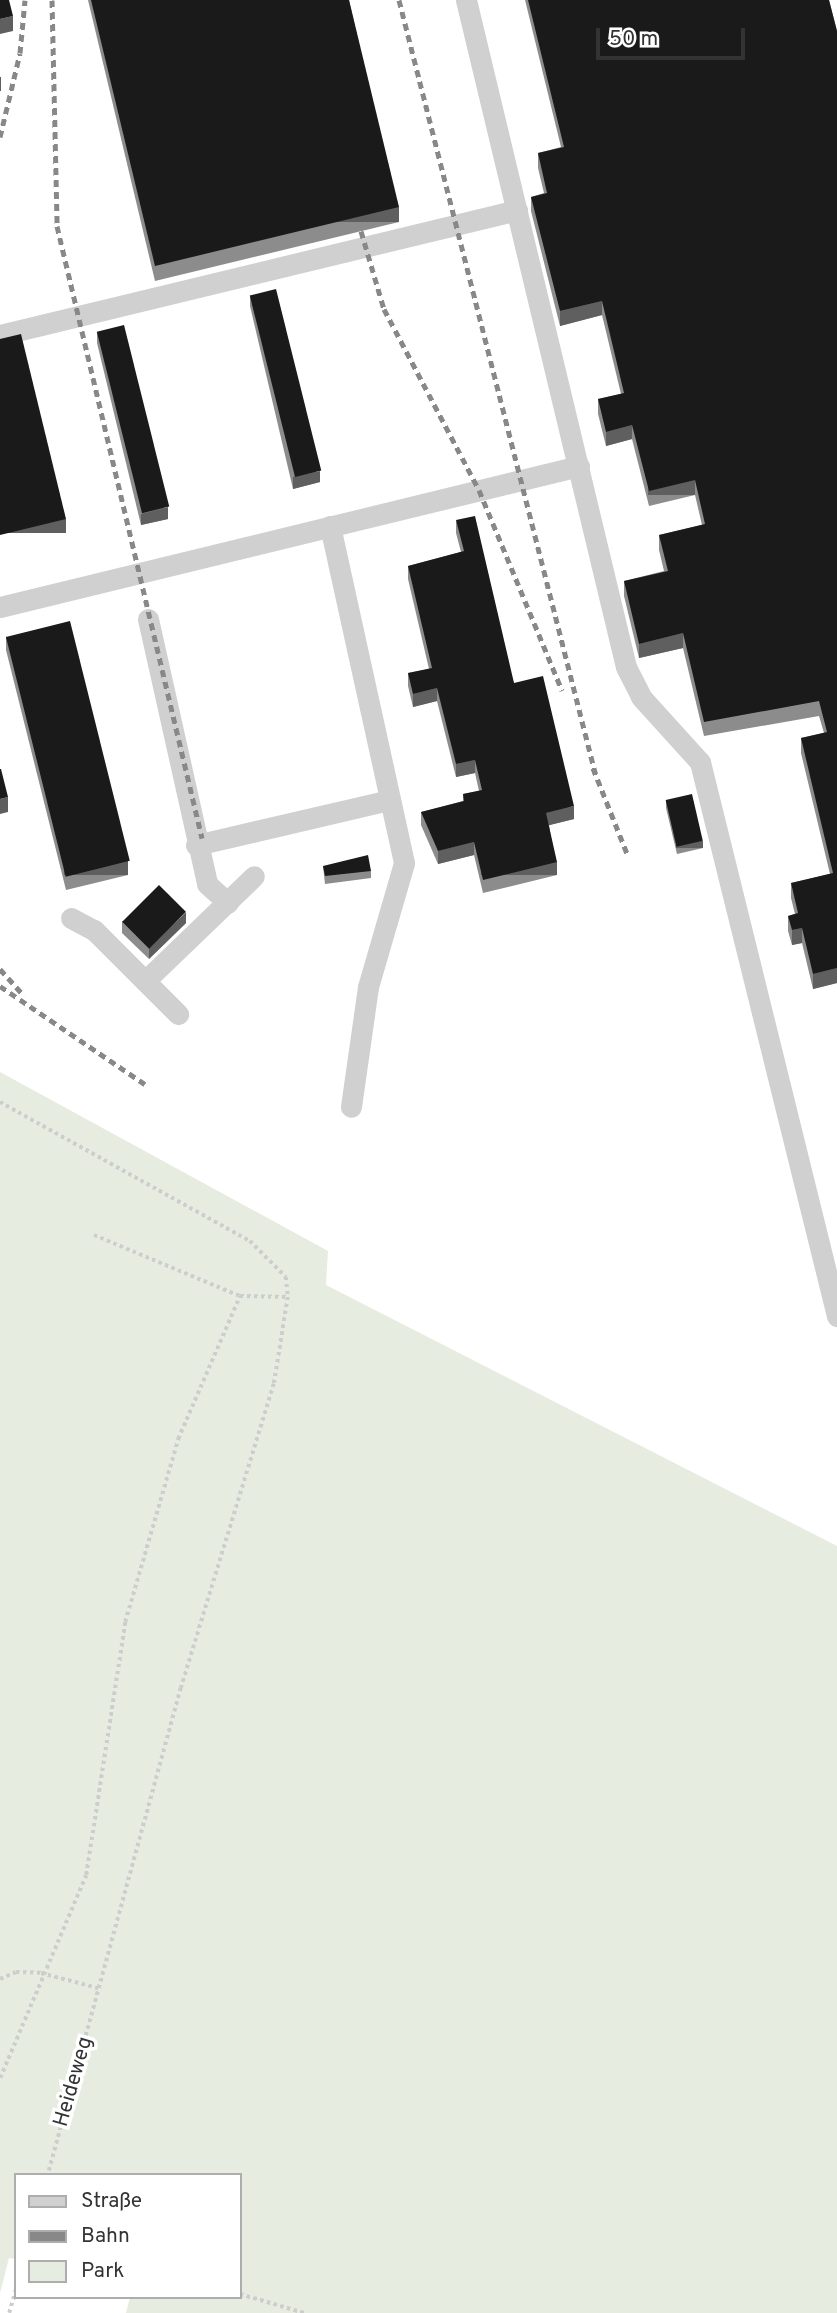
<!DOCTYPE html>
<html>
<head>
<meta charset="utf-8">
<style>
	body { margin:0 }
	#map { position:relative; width:837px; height:2313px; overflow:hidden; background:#fff; font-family:Overpass,sans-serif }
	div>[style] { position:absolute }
	.green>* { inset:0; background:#e6ecdf }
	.path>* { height:3.5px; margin-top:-1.75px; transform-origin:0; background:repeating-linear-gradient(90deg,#cdcdcd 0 3.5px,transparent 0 7px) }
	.minor>* { height:21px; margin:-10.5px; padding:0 10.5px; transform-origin:10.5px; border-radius:10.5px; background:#d0d0d0 }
	.rail>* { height:5px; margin-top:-2.5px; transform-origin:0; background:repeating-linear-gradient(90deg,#888 0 7px,transparent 0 12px) }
	.wall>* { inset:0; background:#8c8c8c }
	.shaded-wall>* { inset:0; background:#5f5f5f; transform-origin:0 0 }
	.building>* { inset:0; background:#1a1a1a; transform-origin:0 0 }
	span { translate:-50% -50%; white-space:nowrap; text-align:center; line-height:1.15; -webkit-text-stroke:7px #fff; paint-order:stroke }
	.street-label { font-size:21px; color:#333 }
	.legend { position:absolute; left:14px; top:2173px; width:228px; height:126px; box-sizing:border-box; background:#fff; border:2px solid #adadad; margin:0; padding:9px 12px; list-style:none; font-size:21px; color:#333 }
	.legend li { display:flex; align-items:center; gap:14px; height:35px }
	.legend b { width:35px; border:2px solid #adadad }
	.scale { position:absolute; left:596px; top:28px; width:149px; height:32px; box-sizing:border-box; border:4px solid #333; border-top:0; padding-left:9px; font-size:21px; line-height:24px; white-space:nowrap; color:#333; -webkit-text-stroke:5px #fff; paint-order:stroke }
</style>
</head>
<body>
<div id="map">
	<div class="green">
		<i style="clip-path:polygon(0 1072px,328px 1251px,326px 1285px,837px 1546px,837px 2313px,126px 2313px,130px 2297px,240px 2297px,240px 2175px,16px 2175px,16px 2259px,9px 2258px,0 2293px)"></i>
	</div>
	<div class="path">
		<i style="left:0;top:1102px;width:286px;rotate:29.1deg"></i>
		<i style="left:250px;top:1241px;width:51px;rotate:45deg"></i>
		<i style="left:286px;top:1277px;width:20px;rotate:84deg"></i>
		<i style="left:288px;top:1297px;width:88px;rotate:99.1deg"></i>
		<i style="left:274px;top:1384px;width:318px;rotate:107deg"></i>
		<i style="left:181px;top:1688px;width:505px;rotate:105.28deg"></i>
		<i style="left:94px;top:1235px;width:158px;rotate:22.7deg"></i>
		<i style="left:240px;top:1296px;width:48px;rotate:1.2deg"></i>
		<i style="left:0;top:1979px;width:17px;rotate:-24deg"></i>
		<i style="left:16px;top:1972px;width:25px;rotate:2deg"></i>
		<i style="left:41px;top:1973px;width:62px;rotate:14.9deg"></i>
		<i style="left:0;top:2078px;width:220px;rotate:-67deg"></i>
		<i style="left:86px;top:1875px;width:256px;rotate:-81.2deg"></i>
		<i style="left:125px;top:1622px;width:191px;rotate:-73.8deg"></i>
		<i style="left:178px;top:1439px;width:156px;rotate:-66.6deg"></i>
		<i style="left:240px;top:2294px;width:67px;rotate:16.5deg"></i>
		<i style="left:9px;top:2313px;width:25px;rotate:-74deg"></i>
	</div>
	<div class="minor">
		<i style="left:466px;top:0;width:686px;rotate:76.51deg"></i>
		<i style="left:626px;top:667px;width:34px;rotate:63deg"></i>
		<i style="left:641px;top:697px;width:88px;rotate:47.8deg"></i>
		<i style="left:700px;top:762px;width:571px;rotate:76.11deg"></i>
		<i style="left:0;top:335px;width:532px;rotate:-13.59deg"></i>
		<i style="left:330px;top:526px;width:345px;rotate:77.6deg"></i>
		<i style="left:404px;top:863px;width:129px;rotate:106.2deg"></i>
		<i style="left:368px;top:987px;width:121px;rotate:98.1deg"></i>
		<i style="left:0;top:607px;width:596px;rotate:-13.69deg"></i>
		<i style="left:148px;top:619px;width:271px;rotate:77.4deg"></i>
		<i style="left:207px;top:884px;width:28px;rotate:42deg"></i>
		<i style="left:196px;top:845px;width:199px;rotate:-13.1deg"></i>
		<i style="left:71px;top:918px;width:26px;rotate:28deg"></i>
		<i style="left:94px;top:930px;width:119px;rotate:45deg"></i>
		<i style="left:145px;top:981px;width:151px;rotate:-43.9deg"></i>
	</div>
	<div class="rail">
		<i style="left:52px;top:0;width:226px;rotate:88.7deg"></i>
		<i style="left:57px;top:226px;width:629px;rotate:76.67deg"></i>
		<i style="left:399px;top:0;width:801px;rotate:75.76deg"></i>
		<i style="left:0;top:137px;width:86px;rotate:-76.6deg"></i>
		<i style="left:20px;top:53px;width:53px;rotate:-84.6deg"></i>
		<i style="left:361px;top:231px;width:81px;rotate:73.6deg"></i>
		<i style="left:384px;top:309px;width:204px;rotate:62.3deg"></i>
		<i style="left:479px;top:490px;width:217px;rotate:67.5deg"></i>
		<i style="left:593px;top:768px;width:95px;rotate:68.3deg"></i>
		<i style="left:0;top:969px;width:36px;rotate:48deg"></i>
		<i style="left:0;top:986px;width:175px;rotate:34.1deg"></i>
	</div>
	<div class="wall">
		<i style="clip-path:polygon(88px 0,349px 0,399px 222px,155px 281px)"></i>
		<i style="clip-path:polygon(525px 0,829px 0,837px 31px,837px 983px,813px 989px,802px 943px,792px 945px,788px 931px,788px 916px,795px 914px,791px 898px,791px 883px,830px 874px,801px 753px,801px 738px,824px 733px,819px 716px,704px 736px,683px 648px,639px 658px,624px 596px,624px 581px,664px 571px,659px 550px,659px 535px,702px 525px,695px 495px,649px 506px,632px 439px,606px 446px,598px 414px,598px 399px,621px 394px,602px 315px,560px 326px,531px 211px,531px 197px,544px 193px,538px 168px,538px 153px,561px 147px)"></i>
		<i style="clip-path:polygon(250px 295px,320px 482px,293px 489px,250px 306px)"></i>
		<i style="clip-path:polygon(97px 332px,168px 519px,141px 525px,97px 343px)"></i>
		<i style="clip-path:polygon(456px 520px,514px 683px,574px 819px,549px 825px,557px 875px,483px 893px,474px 855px,438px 864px,421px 825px,421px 812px,463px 801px,463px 794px,479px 791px,475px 773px,456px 777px,437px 701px,413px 707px,408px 686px,408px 673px,429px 669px,408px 579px,408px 566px,461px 552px,456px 533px)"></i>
		<i style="clip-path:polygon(6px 636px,128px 875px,66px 890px,6px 650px)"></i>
		<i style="clip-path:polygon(666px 800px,703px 848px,677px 854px,666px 808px)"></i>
		<i style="clip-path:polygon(323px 866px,371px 871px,371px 878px,325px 884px)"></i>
		<i style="clip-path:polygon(122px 921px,186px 923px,149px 959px,122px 933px)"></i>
	</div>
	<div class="shaded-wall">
		<i style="clip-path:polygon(13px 16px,13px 31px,0 34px,0 19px)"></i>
		<i style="left:0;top:77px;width:1px;height:14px"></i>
		<i style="left:399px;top:207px;width:15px;height:251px;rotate:90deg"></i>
		<i style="clip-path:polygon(602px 301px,602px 315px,560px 326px,560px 311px)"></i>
		<i style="clip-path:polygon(632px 425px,632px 439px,606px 446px,606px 432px)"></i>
		<i style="clip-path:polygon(320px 471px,320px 482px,293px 489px,293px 477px)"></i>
		<i style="left:695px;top:480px;width:15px;height:47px;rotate:90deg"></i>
		<i style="clip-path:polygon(168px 507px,168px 519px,141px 525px,141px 514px)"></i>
		<i style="left:66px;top:519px;width:14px;height:68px;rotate:90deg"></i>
		<i style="clip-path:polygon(683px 633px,683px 648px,639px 658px,639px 644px)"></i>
		<i style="clip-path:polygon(437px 688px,437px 701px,413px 707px,413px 694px)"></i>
		<i style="clip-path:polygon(475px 760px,475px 773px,456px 777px,456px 764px)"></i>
		<i style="clip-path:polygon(8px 797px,8px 812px,0 814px,0 799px)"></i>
		<i style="clip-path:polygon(574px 806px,574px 819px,546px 826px,546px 813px)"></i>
		<i style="left:703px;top:841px;width:7px;height:27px;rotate:90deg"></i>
		<i style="clip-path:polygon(474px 842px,474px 855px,438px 864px,438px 851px)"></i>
		<i style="left:128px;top:861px;width:14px;height:64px;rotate:90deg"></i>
		<i style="left:557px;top:862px;width:13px;height:76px;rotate:90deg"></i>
		<i style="clip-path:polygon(186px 912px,186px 923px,149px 959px,149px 948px)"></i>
		<i style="clip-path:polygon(802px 928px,802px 943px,792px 945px,792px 930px)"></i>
		<i style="clip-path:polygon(837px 968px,837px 983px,813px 989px,813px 974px)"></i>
	</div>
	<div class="building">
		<i style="clip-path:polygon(0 0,9px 0,13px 16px,0 19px)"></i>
		<i style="clip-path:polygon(91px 0,349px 0,399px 207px,155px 266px)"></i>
		<i style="clip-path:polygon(528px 0,829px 0,837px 31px,837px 968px,813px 974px,802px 928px,792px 930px,788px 916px,798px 913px,791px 883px,833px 873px,801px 738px,827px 732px,819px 701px,704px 722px,683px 633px,639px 644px,624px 581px,668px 571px,659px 535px,705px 524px,695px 480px,649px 491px,632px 425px,606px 432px,598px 399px,624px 393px,602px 301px,560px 311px,531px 197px,547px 193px,538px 153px,564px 147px)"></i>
		<i style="left:276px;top:289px;width:187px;height:27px;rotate:76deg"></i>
		<i style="left:124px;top:325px;width:187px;height:28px;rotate:76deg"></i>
		<i style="clip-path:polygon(21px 334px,66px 519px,0 535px,0 339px)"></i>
		<i style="clip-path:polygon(475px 516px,514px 683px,543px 676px,574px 806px,546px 813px,557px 862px,483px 880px,474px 842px,438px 851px,421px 812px,464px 801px,463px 794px,482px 790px,475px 760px,456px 764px,437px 688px,413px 694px,408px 673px,432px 668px,408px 566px,464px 551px,456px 520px)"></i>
		<i style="left:70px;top:621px;width:247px;height:66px;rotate:76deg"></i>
		<i style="clip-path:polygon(0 769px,1px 769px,8px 797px,0 799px)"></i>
		<i style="left:692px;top:794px;width:48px;height:27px;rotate:77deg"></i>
		<i style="clip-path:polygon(368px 855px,371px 871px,325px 876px,323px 866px)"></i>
		<i style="left:159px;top:885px;width:38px;height:52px;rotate:45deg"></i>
	</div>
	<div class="street-label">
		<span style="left:74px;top:2082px;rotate:-74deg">Heideweg</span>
	</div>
	<ul class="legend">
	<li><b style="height:9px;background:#d0d0d0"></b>Straße</li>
	<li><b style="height:9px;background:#888"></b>Bahn</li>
	<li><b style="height:19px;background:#e6ecdf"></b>Park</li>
	</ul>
	<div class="scale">50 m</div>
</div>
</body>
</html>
